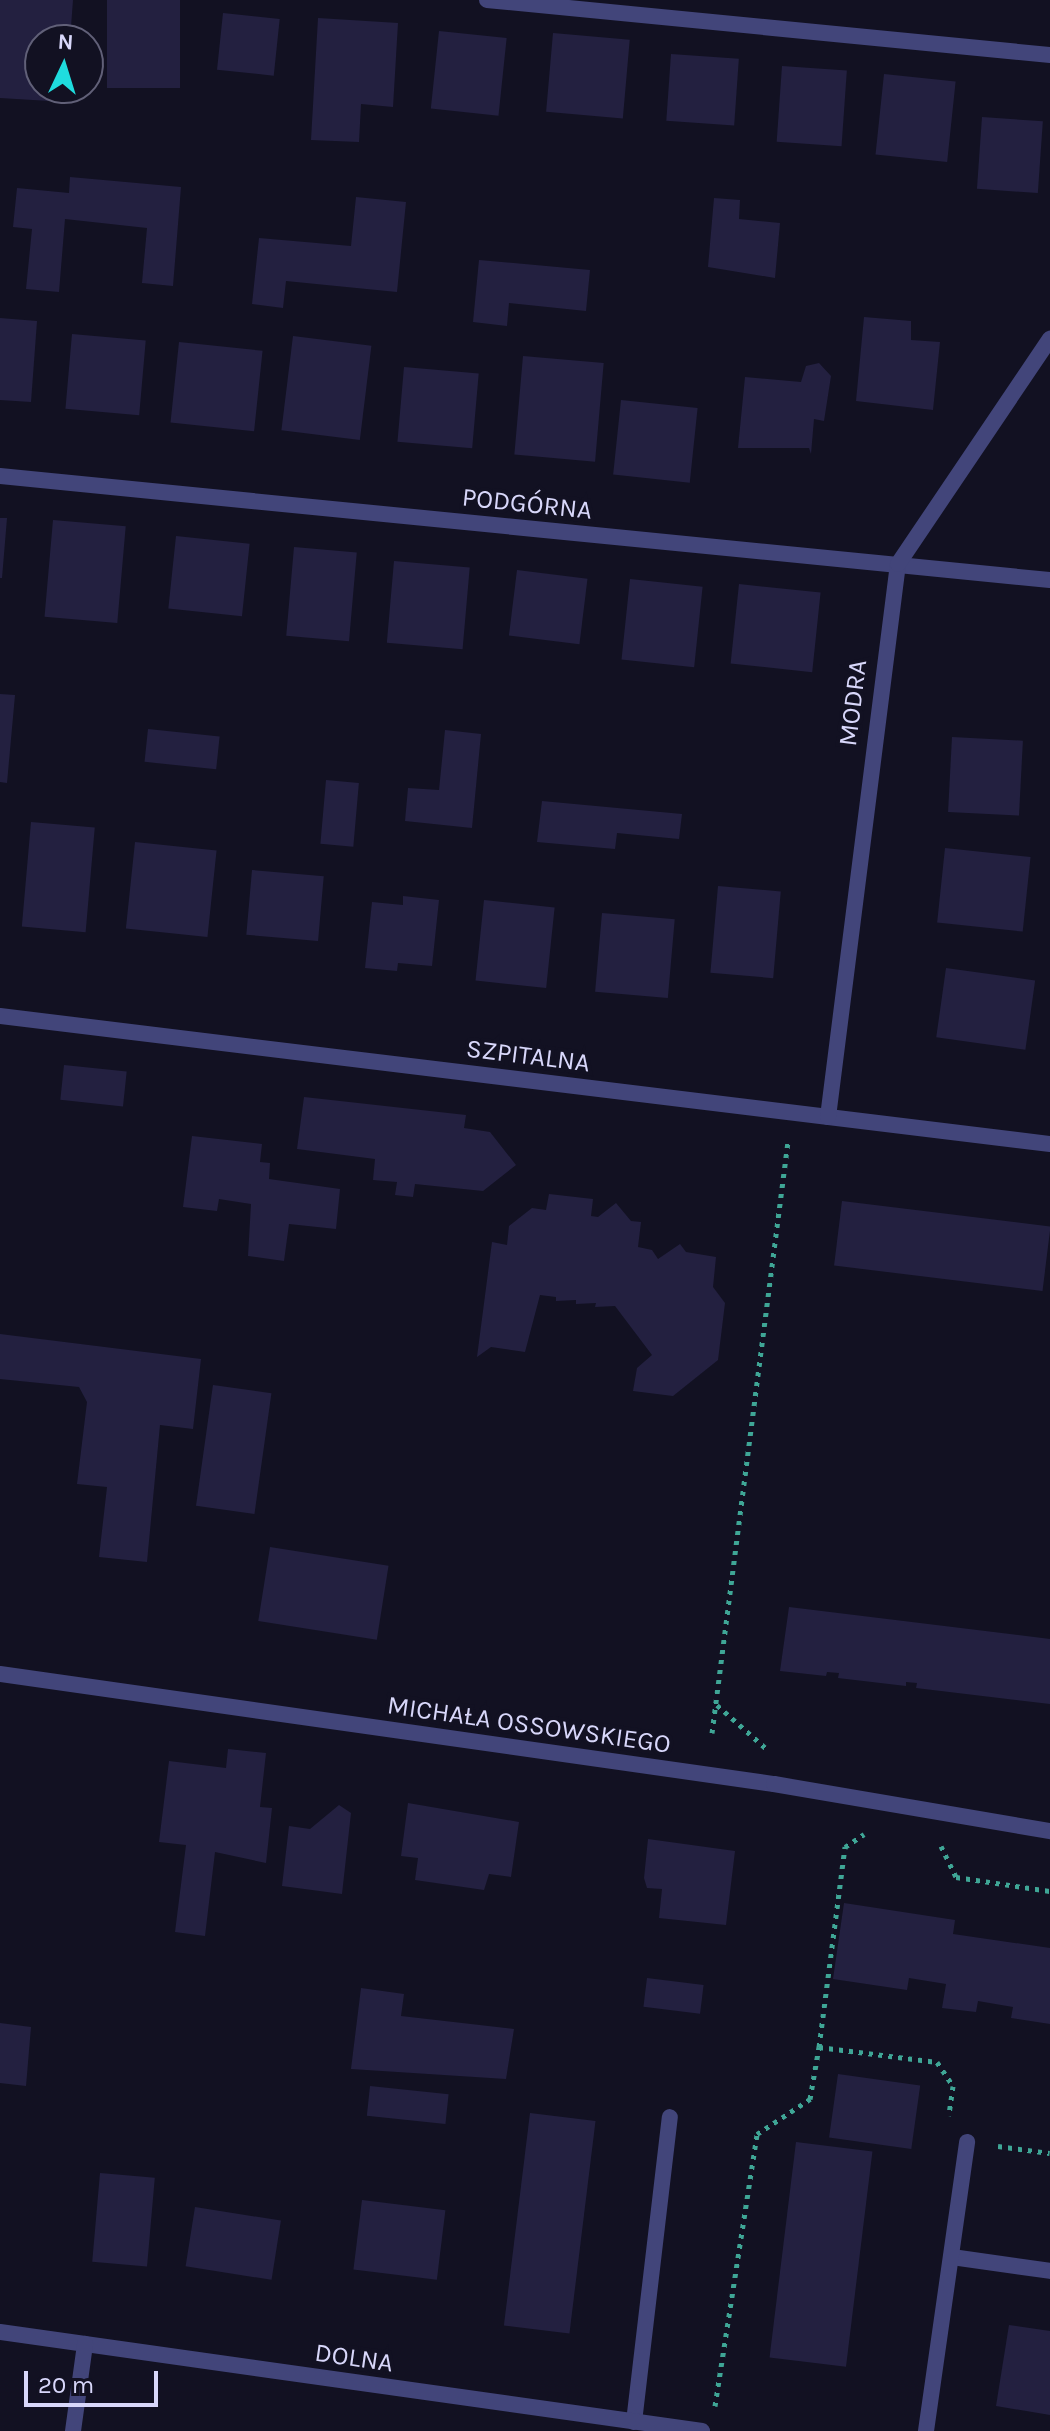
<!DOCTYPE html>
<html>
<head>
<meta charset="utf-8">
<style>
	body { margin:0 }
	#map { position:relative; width:1050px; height:2431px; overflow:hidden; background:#121122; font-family:Karla,sans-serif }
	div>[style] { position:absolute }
	.building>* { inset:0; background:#232040; transform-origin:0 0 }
	.path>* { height:5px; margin-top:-2.5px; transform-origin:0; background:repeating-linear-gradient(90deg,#3fa696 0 4px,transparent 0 10px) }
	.lane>* { height:16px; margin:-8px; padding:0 8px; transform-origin:8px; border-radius:8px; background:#42457a }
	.street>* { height:16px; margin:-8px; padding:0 8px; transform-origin:8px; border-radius:8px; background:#42457a }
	span { translate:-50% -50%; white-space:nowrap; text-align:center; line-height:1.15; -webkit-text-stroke:8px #121122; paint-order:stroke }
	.street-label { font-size:26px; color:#d8d7fa }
	.north { position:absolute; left:24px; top:24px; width:80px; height:80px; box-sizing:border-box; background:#121122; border:2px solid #616078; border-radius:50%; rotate:4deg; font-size:22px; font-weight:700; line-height:32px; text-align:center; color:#d8d7fa }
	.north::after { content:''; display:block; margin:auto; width:28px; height:36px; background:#1fdcde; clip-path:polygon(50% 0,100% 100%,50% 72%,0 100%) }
	.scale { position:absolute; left:24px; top:2371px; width:134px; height:36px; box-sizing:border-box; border:4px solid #d8d7fa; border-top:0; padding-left:10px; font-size:24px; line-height:28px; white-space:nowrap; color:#d8d7fa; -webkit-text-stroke:6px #121122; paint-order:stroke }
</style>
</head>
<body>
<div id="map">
	<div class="building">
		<i style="clip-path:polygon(0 0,73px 0,70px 40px,40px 40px,40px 88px,67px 88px,66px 102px,0 98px)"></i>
		<i style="left:107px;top:0;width:73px;height:88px"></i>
		<i style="left:223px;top:13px;width:57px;height:57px;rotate:6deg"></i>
		<i style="clip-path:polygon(318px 18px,398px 23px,393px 107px,361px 104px,359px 142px,311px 140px)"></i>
		<i style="left:439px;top:31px;width:68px;height:78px;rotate:6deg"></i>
		<i style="left:553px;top:33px;width:77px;height:79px;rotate:5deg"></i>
		<i style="left:671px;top:54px;width:68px;height:67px;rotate:4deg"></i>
		<i style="left:782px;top:66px;width:65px;height:76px;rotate:4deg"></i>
		<i style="left:884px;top:74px;width:72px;height:81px;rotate:6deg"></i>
		<i style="left:982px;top:117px;width:61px;height:72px;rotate:4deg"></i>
		<i style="clip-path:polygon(70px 177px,181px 187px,173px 286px,142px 283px,147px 228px,65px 219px,59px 292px,26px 289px,32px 229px,13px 227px,17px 188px,69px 193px)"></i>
		<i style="clip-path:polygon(356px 197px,406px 202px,397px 292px,286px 281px,283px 308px,252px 304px,259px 238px,351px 246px)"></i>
		<i style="clip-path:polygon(714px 198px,740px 200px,739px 219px,780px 223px,775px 278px,708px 267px)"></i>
		<i style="clip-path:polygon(479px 260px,590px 270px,586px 311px,509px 303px,507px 326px,473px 322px)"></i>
		<i style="clip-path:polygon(864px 317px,911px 321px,911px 340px,940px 342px,933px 410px,856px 401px)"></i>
		<i style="clip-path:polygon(0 318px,37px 321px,31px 402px,0 400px)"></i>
		<i style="left:72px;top:334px;width:74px;height:75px;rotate:5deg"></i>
		<i style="left:293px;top:336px;width:79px;height:95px;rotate:7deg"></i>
		<i style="left:179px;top:342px;width:84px;height:81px;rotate:6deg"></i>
		<i style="left:523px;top:356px;width:81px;height:99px;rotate:5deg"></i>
		<i style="clip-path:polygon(819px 363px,831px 376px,824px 421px,814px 419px,811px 454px,809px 448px,738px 448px,745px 377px,801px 382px,806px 366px)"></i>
		<i style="left:404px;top:367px;width:75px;height:75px;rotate:5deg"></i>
		<i style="left:621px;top:400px;width:77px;height:75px;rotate:6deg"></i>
		<i style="clip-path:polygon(0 518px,7px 518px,2px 578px,0 578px)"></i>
		<i style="left:53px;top:520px;width:73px;height:97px;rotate:5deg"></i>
		<i style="left:176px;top:536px;width:74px;height:73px;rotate:6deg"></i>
		<i style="left:294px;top:547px;width:63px;height:89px;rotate:5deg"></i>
		<i style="left:394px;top:561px;width:76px;height:82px;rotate:5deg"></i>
		<i style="left:517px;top:570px;width:71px;height:66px;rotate:7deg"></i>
		<i style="left:630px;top:579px;width:73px;height:81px;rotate:6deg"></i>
		<i style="left:739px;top:584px;width:82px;height:80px;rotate:6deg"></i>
		<i style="clip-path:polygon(0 694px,15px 695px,7px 783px,0 782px)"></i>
		<i style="left:148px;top:729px;width:72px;height:33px;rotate:6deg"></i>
		<i style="clip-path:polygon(445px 730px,481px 734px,472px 828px,405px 821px,408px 788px,439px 790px)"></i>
		<i style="left:952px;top:737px;width:71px;height:75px;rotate:3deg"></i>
		<i style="left:326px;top:780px;width:33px;height:64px;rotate:5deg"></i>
		<i style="clip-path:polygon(542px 801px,682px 814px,679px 839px,617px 833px,615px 849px,537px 842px)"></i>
		<i style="left:31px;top:822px;width:64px;height:105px;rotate:5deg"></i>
		<i style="left:135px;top:842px;width:82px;height:87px;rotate:6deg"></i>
		<i style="left:945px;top:848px;width:86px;height:75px;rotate:6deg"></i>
		<i style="left:252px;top:870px;width:72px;height:65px;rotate:5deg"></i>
		<i style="left:718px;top:886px;width:63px;height:87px;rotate:5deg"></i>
		<i style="clip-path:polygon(403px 896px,439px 900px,432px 966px,398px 963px,397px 971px,365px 968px,372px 902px,403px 905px)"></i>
		<i style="left:484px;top:900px;width:71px;height:81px;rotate:6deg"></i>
		<i style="left:602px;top:913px;width:73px;height:79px;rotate:5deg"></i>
		<i style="left:946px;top:968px;width:90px;height:70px;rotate:8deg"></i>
		<i style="left:64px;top:1065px;width:63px;height:35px;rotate:6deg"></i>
		<i style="clip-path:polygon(304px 1097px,466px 1115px,464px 1128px,490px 1132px,516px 1165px,483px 1191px,415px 1184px,413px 1197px,395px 1195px,397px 1182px,373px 1180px,375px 1159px,297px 1149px)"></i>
		<i style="clip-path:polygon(192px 1136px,262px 1144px,260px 1162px,270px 1163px,269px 1179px,340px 1189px,336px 1229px,289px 1224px,284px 1261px,248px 1256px,251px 1204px,219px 1199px,217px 1211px,183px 1207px)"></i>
		<i style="clip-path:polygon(549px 1194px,593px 1199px,591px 1216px,598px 1217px,616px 1203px,631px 1221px,641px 1222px,638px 1247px,652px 1250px,658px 1259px,680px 1244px,686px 1252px,716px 1257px,713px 1287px,725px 1303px,718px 1360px,673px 1396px,633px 1391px,637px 1368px,652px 1355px,615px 1306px,595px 1307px,596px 1303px,576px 1304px,576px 1300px,556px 1301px,556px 1297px,540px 1295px,525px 1352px,491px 1347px,477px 1357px,492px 1242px,507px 1245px,509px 1226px,532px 1208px,546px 1210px)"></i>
		<i style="left:842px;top:1201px;width:210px;height:65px;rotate:7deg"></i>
		<i style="clip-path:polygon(0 1334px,201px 1359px,193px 1429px,160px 1425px,147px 1562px,99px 1557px,107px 1487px,77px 1484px,87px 1402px,79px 1387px,0 1379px)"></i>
		<i style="left:213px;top:1385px;width:59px;height:122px;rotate:8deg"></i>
		<i style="left:270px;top:1547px;width:120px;height:75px;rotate:9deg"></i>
		<i style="clip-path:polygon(789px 1607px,1050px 1639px,1050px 1704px,916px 1688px,917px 1683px,906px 1682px,906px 1686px,838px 1678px,839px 1673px,827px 1672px,826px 1676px,780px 1671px)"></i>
		<i style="clip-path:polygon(228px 1749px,266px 1753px,260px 1807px,272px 1808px,266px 1863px,215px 1852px,205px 1936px,175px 1932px,186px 1845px,159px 1842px,169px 1761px,226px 1768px)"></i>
		<i style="clip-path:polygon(408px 1803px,519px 1822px,511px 1877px,489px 1874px,484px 1890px,415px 1880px,418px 1858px,401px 1856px)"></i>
		<i style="clip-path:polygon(339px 1805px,351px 1813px,342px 1894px,282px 1886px,289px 1826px,310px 1829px)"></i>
		<i style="clip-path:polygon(648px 1839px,735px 1851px,726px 1925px,659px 1918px,662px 1889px,647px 1888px,644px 1878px)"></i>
		<i style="clip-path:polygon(844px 1903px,955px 1920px,953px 1934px,1050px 1948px,1050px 2024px,1011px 2018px,1013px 2007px,978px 2001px,976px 2012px,942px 2008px,946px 1984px,909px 1978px,907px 1990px,833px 1979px)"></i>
		<i style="left:647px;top:1978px;width:57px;height:29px;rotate:7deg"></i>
		<i style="clip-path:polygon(361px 1988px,404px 1994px,401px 2016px,514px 2029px,506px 2079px,351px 2069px)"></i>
		<i style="clip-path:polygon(0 2023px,31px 2027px,26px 2086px,0 2083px)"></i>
		<i style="left:838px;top:2074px;width:83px;height:64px;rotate:8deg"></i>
		<i style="left:370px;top:2086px;width:79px;height:30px;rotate:6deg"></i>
		<i style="left:530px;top:2113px;width:66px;height:214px;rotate:7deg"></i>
		<i style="left:796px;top:2142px;width:77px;height:217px;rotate:7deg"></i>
		<i style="left:100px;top:2173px;width:55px;height:89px;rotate:5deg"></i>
		<i style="left:362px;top:2200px;width:84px;height:70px;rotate:7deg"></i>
		<i style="left:195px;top:2207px;width:87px;height:60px;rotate:9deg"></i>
		<i style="clip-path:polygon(1009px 2325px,1050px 2331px,1050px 2415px,996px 2406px)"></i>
	</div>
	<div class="path">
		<i style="left:717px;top:1705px;width:69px;rotate:41.5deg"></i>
		<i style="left:712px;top:1733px;width:597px;rotate:-82.68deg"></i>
		<i style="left:941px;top:1846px;width:34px;rotate:64deg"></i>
		<i style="left:956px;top:1877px;width:95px;rotate:8.5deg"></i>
		<i style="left:819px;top:2047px;width:202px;rotate:-82.6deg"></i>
		<i style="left:845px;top:1847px;width:23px;rotate:-34deg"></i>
		<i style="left:998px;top:2146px;width:52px;rotate:7.7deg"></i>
		<i style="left:715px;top:2406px;width:275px;rotate:-81.2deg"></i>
		<i style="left:757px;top:2134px;width:64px;rotate:-33.4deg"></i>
		<i style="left:810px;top:2099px;width:53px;rotate:-80.2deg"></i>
		<i style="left:819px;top:2047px;width:119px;rotate:7.2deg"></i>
		<i style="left:937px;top:2062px;width:29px;rotate:56deg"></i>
		<i style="left:953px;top:2086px;width:30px;rotate:98deg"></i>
	</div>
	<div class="lane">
		<i style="left:634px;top:2422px;width:307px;rotate:-83.3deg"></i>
	</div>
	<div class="street">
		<i style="left:487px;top:0;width:566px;rotate:5.58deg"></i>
		<i style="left:0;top:476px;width:1055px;rotate:5.66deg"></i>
		<i style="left:0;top:1016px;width:1058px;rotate:6.95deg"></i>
		<i style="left:828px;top:1117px;width:557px;rotate:-82.79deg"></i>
		<i style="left:898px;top:564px;width:272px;rotate:-56deg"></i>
		<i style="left:0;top:1674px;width:782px;rotate:8.09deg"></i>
		<i style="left:774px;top:1784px;width:280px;rotate:9.7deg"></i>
		<i style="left:952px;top:2257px;width:99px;rotate:8.1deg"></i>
		<i style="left:0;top:2332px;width:709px;rotate:8.03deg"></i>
		<i style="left:73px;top:2431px;width:88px;rotate:-82.1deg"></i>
		<i style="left:926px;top:2431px;width:292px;rotate:-81.9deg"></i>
	</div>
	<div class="street-label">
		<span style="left:527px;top:504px;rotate:6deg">PODGÓRNA</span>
		<span style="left:853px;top:703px;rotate:-83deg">MODRA</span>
		<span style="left:528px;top:1056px;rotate:7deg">SZPITALNA</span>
		<span style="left:529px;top:1725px;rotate:8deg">MICHAŁA OSSOWSKIEGO</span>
		<span style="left:354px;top:2358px;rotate:8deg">DOLNA</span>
	</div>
	<div class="north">N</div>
	<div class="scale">20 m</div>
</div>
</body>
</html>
